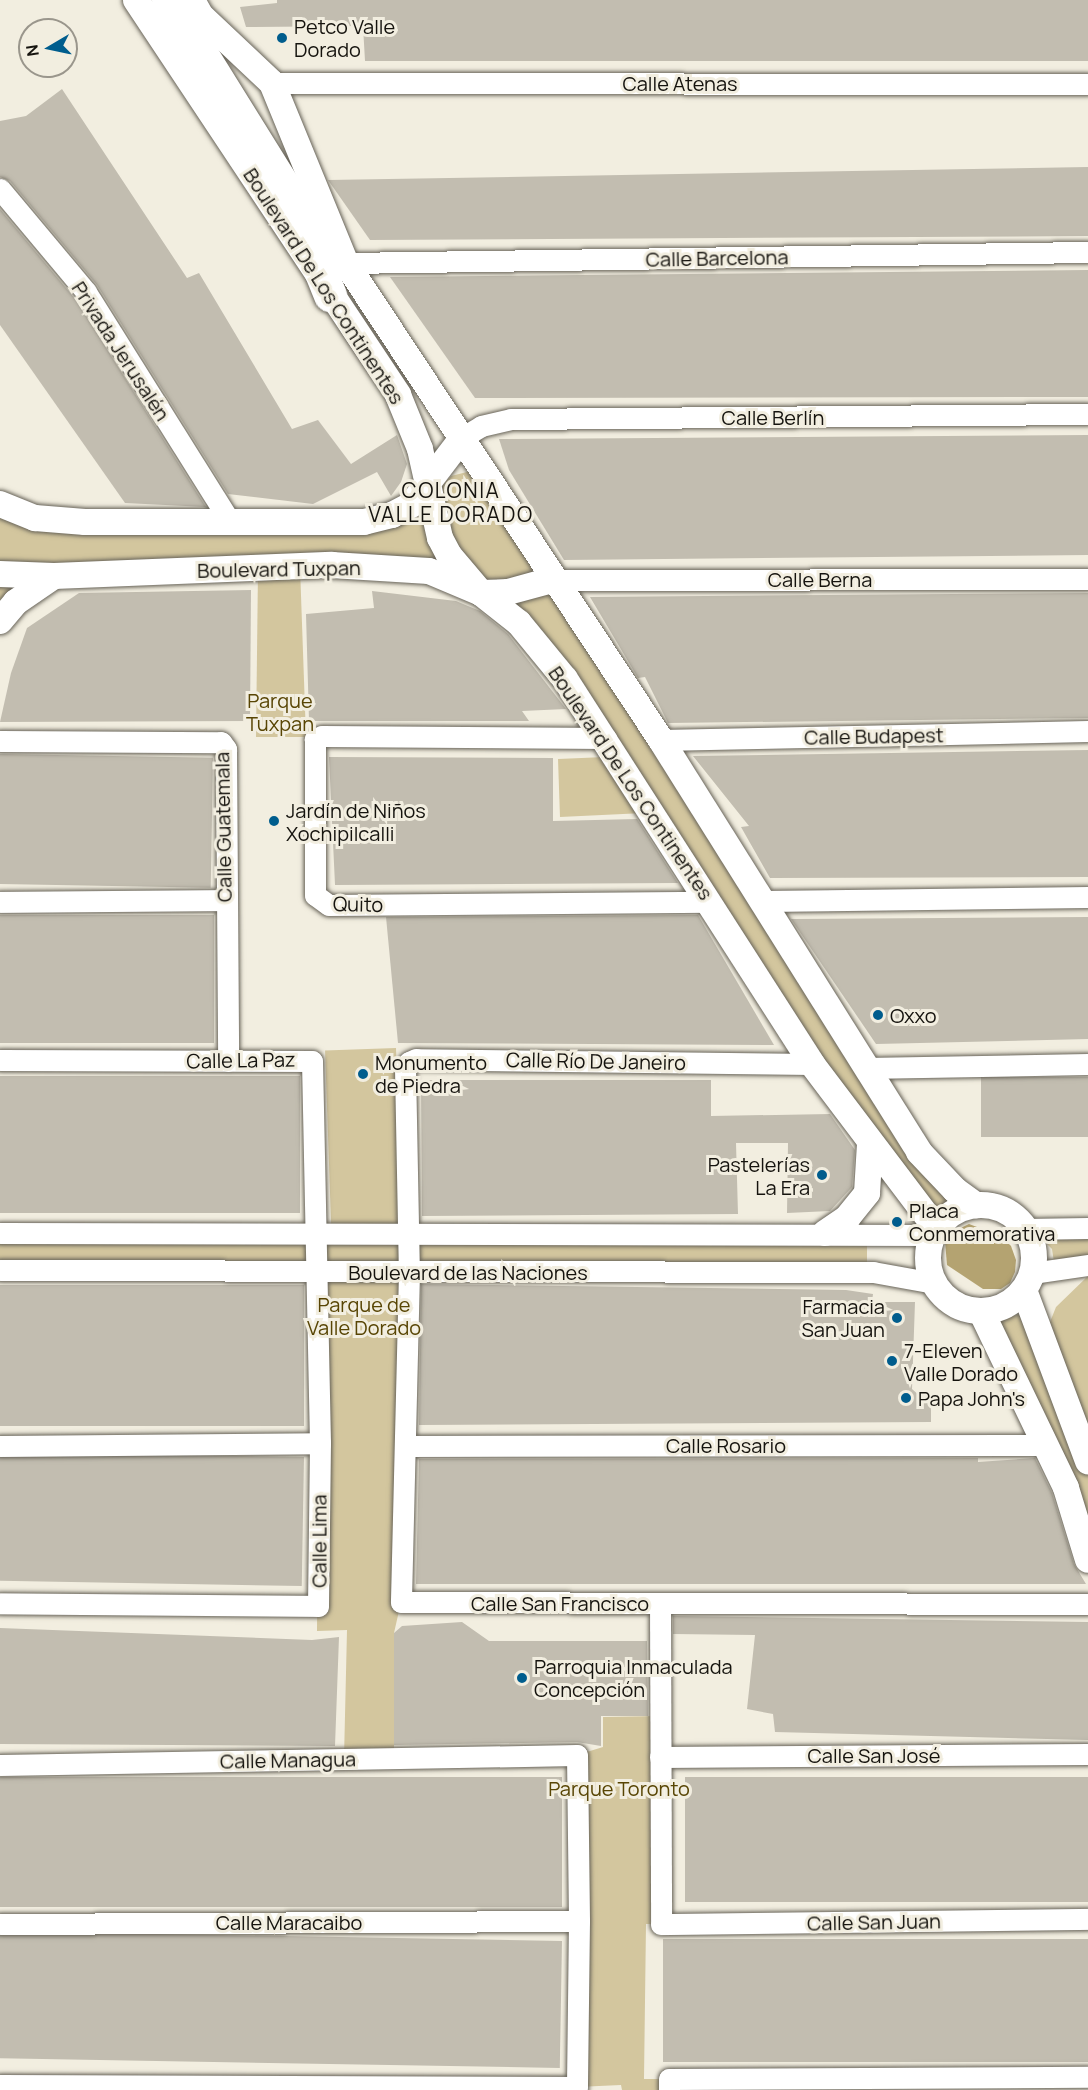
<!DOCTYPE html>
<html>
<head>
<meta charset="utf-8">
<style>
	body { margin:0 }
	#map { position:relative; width:1088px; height:2090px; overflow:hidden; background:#f2eee0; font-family:Manrope,sans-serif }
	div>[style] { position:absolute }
	.green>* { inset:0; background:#d3c69e; transform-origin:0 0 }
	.water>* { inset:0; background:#b4a371 }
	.building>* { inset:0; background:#c2bdb0; transform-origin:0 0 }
	.roads { filter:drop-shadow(0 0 2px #676358) drop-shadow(0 0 2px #676358) }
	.minor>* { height:21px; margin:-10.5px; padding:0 10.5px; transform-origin:10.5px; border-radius:10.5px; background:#fff }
	.tertiary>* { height:26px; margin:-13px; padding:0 13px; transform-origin:13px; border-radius:13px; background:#fff }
	.tertiary>.ring { margin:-13px; padding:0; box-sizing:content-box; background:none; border:26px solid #fff; border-radius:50% }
	.primary>* { height:33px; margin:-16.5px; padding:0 16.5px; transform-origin:16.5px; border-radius:16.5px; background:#fff }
	.dots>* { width:16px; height:16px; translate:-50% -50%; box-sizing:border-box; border:3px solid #f2eee0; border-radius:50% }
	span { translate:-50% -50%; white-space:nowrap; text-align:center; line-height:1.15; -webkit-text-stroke:6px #f2eee0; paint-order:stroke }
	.poi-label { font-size:20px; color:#15130e }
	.left { translate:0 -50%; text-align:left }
	.right { translate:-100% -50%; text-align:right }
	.street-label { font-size:20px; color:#15130e }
	.park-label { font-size:20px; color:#584504 }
	.neighbourhood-label { font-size:21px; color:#15130e; letter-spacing:1.5px }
	.north { position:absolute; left:18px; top:18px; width:60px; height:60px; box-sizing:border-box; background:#f2eee0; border:2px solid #9a968c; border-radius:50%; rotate:261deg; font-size:16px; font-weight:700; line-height:24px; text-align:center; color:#15130e }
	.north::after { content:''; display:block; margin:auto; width:21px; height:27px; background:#005d8d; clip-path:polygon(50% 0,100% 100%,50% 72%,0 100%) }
</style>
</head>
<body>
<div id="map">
	<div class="green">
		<i style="clip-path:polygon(471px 471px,956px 1204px,947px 1212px,931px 1222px,608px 738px,465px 572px,435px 493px,451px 476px)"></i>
		<i style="clip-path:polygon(428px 487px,443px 575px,54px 575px,0 618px,0 505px,364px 523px)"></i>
		<i style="clip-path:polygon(300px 567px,306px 737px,256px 737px,258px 569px)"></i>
		<i style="clip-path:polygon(605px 757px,644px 813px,560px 817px,558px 759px)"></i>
		<i style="left:396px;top:1048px;width:179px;height:71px;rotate:88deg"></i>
		<i style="clip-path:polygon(1088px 1231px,1088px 1265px,1055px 1269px,1052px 1249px,1035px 1232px)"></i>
		<i style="left:0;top:1233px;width:867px;height:36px"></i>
		<i style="clip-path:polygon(319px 1272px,409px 1272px,401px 1602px,394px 1633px,394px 1757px,344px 1758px,347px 1630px,317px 1631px)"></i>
		<i style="clip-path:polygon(1088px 1276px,1088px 1559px,988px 1315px,1005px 1318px,1021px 1314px,1044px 1337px,1056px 1307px)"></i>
		<i style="clip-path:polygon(660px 1716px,661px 1924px,646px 1924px,644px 2079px,669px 2079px,669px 2090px,622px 2090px,621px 2085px,577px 2087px,577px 1755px,603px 1747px,603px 1717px)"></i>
	</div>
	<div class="water">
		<i style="clip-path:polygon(969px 1224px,1001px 1236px,1011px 1246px,1016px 1260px,1015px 1272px,1010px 1283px,1001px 1289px,983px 1289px,947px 1265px,945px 1241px,950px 1233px)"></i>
	</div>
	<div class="building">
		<i style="clip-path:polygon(277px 0,1088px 0,1088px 61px,365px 61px,363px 26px,246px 27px,240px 7px,277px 3px)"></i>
		<i style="clip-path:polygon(62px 89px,187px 278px,199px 273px,292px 429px,318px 420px,351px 464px,397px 435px,407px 464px,401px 482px,391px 496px,377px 472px,313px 504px,228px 494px,97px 285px,10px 181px,0 177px,0 121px,26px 116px)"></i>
		<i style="clip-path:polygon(1088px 167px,1088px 236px,370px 240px,328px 180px)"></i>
		<i style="clip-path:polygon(0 209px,76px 300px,206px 507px,125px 503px,0 325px)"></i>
		<i style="clip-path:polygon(1088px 270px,1088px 397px,475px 398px,390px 277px)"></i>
		<i style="clip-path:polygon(1088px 435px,1088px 555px,564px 560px,509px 470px,499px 439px)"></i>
		<i style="clip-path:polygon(251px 590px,250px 721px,0 722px,11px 673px,27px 628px,79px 593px)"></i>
		<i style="clip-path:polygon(372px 591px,456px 601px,480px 611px,508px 634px,566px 709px,522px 711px,529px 721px,309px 721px,306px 614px,374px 608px)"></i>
		<i style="clip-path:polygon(1088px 593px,1088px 718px,668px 723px,645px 677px,638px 678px,590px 597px)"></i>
		<i style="clip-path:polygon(1088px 750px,1088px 877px,770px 878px,741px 827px,749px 826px,693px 756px)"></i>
		<i style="left:0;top:754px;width:213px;height:130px;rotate:1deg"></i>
		<i style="clip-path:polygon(329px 757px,553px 758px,553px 821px,637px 819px,678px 883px,335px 885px)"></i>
		<i style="left:214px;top:915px;width:128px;height:214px;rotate:90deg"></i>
		<i style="clip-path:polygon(698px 915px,774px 1045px,398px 1043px,386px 917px)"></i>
		<i style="clip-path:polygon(1088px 917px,1088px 1039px,876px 1044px,791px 919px)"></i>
		<i style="left:300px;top:1076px;width:137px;height:300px;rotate:90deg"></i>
		<i style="left:1088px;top:1077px;width:60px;height:107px;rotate:90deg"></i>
		<i style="clip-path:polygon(421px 1080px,711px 1080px,711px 1116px,830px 1114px,855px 1150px,852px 1187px,830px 1211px,787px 1213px,788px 1143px,736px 1143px,738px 1214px,422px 1216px)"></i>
		<i style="clip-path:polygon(421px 1284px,846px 1290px,873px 1294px,872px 1302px,915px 1302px,912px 1389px,931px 1406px,931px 1422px,419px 1425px)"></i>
		<i style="left:304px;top:1285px;width:141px;height:304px;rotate:90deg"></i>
		<i style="left:304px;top:1457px;width:129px;height:304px;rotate:91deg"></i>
		<i style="clip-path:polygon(978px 1458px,978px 1462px,1035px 1458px,1052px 1493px,1074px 1564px,1086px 1584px,416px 1584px,419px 1459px)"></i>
		<i style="clip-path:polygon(673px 1616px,1088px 1622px,1088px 1740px,775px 1732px,773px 1714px,747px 1709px,755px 1635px,673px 1634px)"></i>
		<i style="clip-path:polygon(462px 1622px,489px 1641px,647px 1641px,648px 1716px,601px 1716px,601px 1746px,577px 1742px,394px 1745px,394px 1633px,402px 1626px)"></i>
		<i style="clip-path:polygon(0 1628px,312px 1640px,339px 1637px,335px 1746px,0 1744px)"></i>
		<i style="left:562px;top:1777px;width:130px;height:562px;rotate:90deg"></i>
		<i style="left:1088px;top:1777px;width:125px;height:403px;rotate:90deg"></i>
		<i style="left:1088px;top:1939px;width:123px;height:425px;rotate:90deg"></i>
		<i style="left:562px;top:1941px;width:127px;height:562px;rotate:91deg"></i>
	</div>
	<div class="roads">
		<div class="minor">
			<i style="left:272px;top:83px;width:816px;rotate:0.07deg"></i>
			<i style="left:0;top:189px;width:134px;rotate:50.1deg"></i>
			<i style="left:86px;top:292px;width:271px;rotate:57.9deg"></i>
			<i style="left:346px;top:263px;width:742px;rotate:-0.85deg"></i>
			<i style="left:463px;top:437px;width:21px;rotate:-31deg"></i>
			<i style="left:481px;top:426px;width:31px;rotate:-13deg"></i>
			<i style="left:511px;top:419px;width:577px;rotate:-0.5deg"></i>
			<i style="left:552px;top:580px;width:536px;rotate:-0.11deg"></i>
			<i style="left:606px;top:738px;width:284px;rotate:-179.6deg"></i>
			<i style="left:322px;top:736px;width:8px;rotate:157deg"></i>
			<i style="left:315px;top:739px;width:156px;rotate:90deg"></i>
			<i style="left:315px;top:895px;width:17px;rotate:36deg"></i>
			<i style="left:329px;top:905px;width:381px;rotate:-0.5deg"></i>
			<i style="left:661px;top:740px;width:427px;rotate:-1.2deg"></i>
			<i style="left:0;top:741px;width:221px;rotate:0.3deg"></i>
			<i style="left:221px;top:742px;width:9px;rotate:54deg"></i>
			<i style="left:226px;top:749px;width:312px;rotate:89.6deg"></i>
			<i style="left:763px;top:901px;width:325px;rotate:-0.7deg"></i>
			<i style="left:0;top:902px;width:224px;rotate:-0.5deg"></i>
			<i style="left:0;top:1060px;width:312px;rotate:0.2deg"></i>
			<i style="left:312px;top:1061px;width:382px;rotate:88.8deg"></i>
			<i style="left:320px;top:1443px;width:163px;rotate:90.7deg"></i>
			<i style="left:318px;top:1606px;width:318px;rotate:-179.5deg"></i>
			<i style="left:812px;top:1064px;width:396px;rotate:-179.3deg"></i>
			<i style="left:416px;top:1059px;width:8px;rotate:157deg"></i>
			<i style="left:409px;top:1062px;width:7px;rotate:124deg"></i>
			<i style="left:405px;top:1068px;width:204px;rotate:88.9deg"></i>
			<i style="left:409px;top:1272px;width:330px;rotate:91.4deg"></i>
			<i style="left:401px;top:1602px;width:687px;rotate:0.17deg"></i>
			<i style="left:865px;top:1068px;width:223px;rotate:-1deg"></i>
			<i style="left:1025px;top:1229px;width:63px;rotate:-0.9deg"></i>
			<i style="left:0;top:1233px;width:933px;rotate:0.12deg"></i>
			<i style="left:0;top:1270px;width:873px;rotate:0.13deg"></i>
			<i style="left:873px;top:1272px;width:62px;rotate:10.2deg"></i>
			<i style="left:1032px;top:1273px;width:57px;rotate:-8.1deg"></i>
			<i style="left:0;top:1446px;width:320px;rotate:-0.5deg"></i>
			<i style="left:405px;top:1446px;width:641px;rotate:-0.09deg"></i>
			<i style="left:660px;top:1603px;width:321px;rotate:89.8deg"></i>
			<i style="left:661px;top:1924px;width:427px;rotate:-0.7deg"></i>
			<i style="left:660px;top:1757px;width:428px;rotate:-0.4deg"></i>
			<i style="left:0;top:1765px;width:577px;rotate:-0.99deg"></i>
			<i style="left:577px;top:1755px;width:166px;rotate:89.3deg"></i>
			<i style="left:579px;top:1921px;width:166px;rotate:90.7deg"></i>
			<i style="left:577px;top:2087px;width:577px;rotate:-179.8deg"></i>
			<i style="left:0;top:1924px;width:579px;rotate:-0.3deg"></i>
			<i style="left:669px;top:2090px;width:11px;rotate:-90deg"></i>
			<i style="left:669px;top:2079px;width:419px;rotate:-0.3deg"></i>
		</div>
		<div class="tertiary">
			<i style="left:136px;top:0;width:474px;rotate:56.4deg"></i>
			<i style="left:398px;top:395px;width:58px;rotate:67.8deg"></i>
			<i style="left:420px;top:449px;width:91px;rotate:77.3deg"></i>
			<i style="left:440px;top:538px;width:19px;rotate:62deg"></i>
			<i style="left:449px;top:555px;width:50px;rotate:49.9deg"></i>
			<i style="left:481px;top:593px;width:48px;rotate:38.3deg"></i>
			<i style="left:519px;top:623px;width:72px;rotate:50.6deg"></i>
			<i style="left:565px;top:679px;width:457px;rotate:57.3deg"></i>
			<i style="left:812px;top:1064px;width:207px;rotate:52.9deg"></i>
			<i style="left:192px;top:0;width:18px;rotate:61deg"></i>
			<i style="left:201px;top:16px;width:98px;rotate:43.3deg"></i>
			<i style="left:272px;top:83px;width:195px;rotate:67.7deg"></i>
			<i style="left:346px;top:263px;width:572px;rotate:56.56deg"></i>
			<i style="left:661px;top:740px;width:486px;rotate:57.9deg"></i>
			<i style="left:919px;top:1152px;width:52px;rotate:46.5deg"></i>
			<i style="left:955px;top:1190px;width:26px;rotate:36deg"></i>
			<i style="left:0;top:504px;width:38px;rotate:22deg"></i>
			<i style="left:35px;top:518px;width:50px;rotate:4.6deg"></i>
			<i style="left:85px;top:522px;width:279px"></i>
			<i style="left:364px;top:522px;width:29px;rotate:-14deg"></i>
			<i style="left:392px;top:515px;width:21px;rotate:-28deg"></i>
			<i style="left:411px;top:505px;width:86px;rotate:-52.6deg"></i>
			<i style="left:0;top:574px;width:54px;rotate:2.1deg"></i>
			<i style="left:54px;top:576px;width:278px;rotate:-2.3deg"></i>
			<i style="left:332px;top:565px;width:97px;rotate:3.5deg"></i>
			<i style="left:429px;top:571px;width:56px;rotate:22.9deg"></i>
			<i style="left:481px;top:593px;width:27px;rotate:-2deg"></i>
			<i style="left:508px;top:592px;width:46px;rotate:-15.3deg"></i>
			<i style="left:0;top:621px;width:25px;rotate:-50deg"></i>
			<i style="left:16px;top:602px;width:46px;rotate:-34.4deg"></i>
			<i class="ring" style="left:928px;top:1205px;width:80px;height:80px"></i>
			<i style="left:825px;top:1233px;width:27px;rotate:-34deg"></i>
			<i style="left:847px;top:1218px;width:32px;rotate:-51deg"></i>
			<i style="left:867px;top:1193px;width:49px;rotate:-86.5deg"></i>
			<i style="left:1024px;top:1290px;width:183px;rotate:69.5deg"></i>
			<i style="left:981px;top:1311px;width:196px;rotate:64.3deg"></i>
			<i style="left:1066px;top:1488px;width:75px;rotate:73deg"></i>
		</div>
		<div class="primary">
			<i style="left:168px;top:0;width:231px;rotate:58.1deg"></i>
			<i style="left:290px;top:196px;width:107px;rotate:68deg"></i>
		</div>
	</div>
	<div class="dots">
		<i style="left:282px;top:38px;background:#005d8d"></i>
		<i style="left:274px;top:821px;background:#005d8d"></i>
		<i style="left:878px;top:1015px;background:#005d8d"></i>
		<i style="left:363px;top:1074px;background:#005d8d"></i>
		<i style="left:822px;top:1175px;background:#005d8d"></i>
		<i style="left:897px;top:1222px;background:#005d8d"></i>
		<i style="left:897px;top:1318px;background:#005d8d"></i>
		<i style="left:892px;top:1361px;background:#005d8d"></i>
		<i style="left:906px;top:1398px;background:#005d8d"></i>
		<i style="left:522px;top:1678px;background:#005d8d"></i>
	</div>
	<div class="poi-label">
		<span class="left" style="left:294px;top:38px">Petco Valle<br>Dorado</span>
		<span class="left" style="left:286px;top:822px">Jardín de Niños<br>Xochipilcalli</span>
		<span class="left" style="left:890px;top:1015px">Oxxo</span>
		<span class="left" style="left:375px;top:1074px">Monumento<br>de Piedra</span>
		<span class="right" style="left:810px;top:1176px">Pastelerías<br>La Era</span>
		<span class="left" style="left:909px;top:1222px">Placa<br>Conmemorativa</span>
		<span class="right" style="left:885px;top:1318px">Farmacia<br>San Juan</span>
		<span class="left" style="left:904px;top:1362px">7-Eleven<br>Valle Dorado</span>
		<span class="left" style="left:918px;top:1398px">Papa John's</span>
		<span class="left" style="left:534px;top:1678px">Parroquia Inmaculada<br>Concepción</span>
	</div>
	<div class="street-label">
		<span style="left:680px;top:83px">Calle Atenas</span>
		<span style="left:717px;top:258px;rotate:-1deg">Calle Barcelona</span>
		<span style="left:324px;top:286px;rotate:57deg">Boulevard De Los Continentes</span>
		<span style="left:121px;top:351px;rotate:57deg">Privada Jerusalén</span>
		<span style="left:773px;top:417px">Calle Berlín</span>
		<span style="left:279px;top:569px;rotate:-1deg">Boulevard Tuxpan</span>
		<span style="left:820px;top:579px">Calle Berna</span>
		<span style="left:874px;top:736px;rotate:-1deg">Calle Budapest</span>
		<span style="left:631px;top:783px;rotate:56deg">Boulevard De Los Continentes</span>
		<span style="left:223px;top:827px;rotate:-91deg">Calle Guatemala</span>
		<span style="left:358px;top:904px;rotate:1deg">Quito</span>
		<span style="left:241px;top:1060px;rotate:-1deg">Calle La Paz</span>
		<span style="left:596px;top:1061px;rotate:1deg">Calle Río De Janeiro</span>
		<span style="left:468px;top:1272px">Boulevard de las Naciones</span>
		<span style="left:726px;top:1445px">Calle Rosario</span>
		<span style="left:319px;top:1541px;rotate:-90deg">Calle Lima</span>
		<span style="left:560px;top:1603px">Calle San Francisco</span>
		<span style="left:874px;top:1755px">Calle San José</span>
		<span style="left:288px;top:1760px;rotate:-1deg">Calle Managua</span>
		<span style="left:289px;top:1922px">Calle Maracaibo</span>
		<span style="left:874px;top:1922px;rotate:-1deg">Calle San Juan</span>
	</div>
	<div class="park-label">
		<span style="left:280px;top:712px">Parque<br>Tuxpan</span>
		<span style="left:364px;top:1316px">Parque de<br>Valle Dorado</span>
		<span style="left:619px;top:1788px">Parque Toronto</span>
	</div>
	<div class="neighbourhood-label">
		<span style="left:451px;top:502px">COLONIA<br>VALLE DORADO</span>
	</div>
	<div class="north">N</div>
</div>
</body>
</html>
